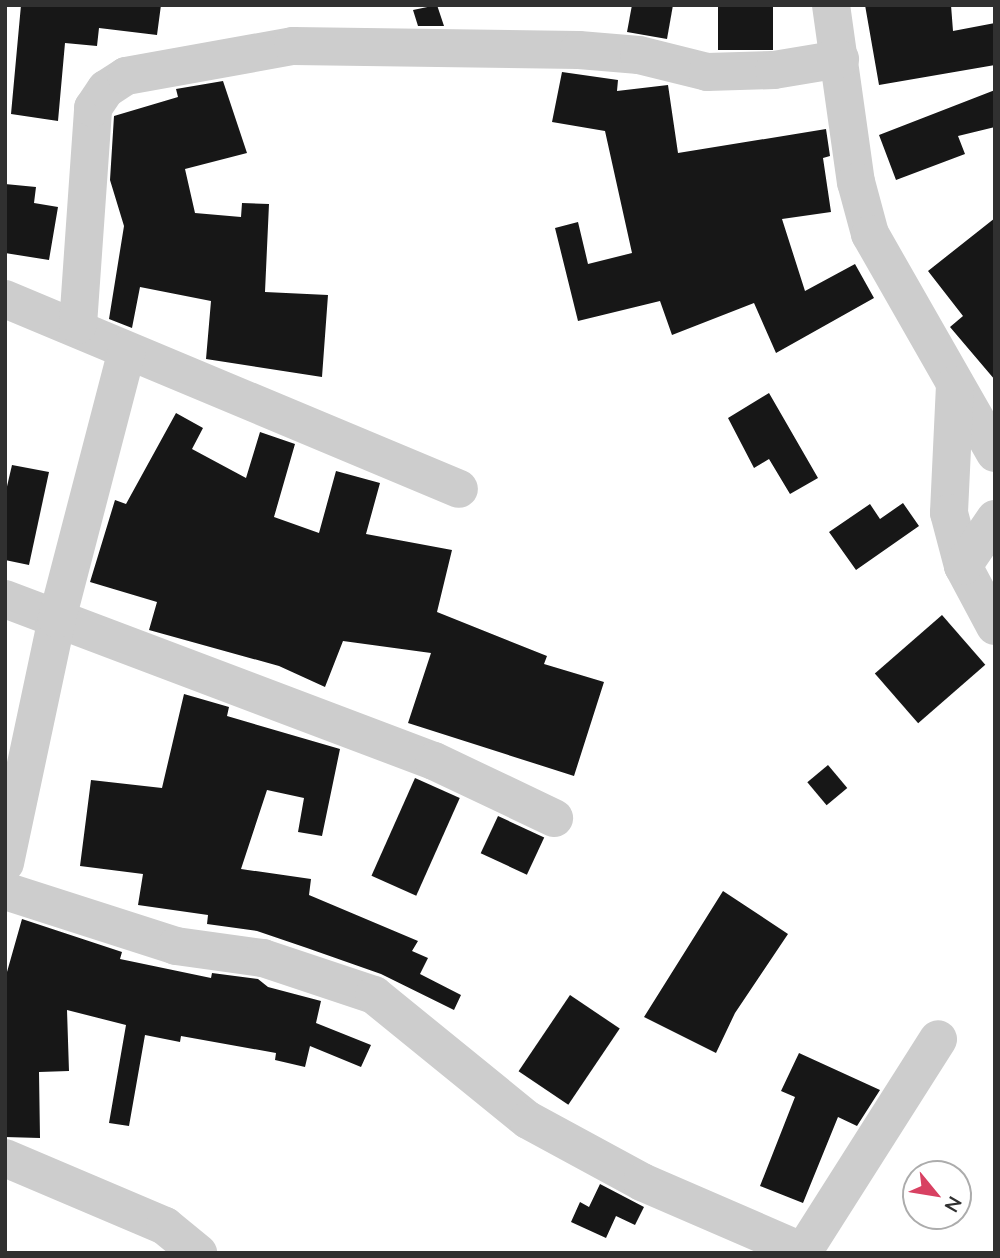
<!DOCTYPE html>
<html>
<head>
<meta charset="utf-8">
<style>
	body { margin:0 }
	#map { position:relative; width:1000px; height:1258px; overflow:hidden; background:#fff; font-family:Mulish,sans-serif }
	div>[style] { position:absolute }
	.building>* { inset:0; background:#171717; transform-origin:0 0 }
	.minor>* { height:38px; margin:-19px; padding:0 19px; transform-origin:19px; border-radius:19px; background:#cdcdcd }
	span { translate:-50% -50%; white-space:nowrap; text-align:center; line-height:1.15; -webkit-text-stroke:7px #fff; paint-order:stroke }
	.frame { position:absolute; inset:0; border:7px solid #303030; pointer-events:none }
	.north { position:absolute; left:902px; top:1160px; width:70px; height:70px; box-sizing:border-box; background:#fff; border:2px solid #acacac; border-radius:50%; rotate:120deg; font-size:19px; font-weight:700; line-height:28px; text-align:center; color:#303030 }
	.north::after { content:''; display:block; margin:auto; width:24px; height:32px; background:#d84162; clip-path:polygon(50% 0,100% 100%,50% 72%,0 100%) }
</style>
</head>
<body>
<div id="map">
	<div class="building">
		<i style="clip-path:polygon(21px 5px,161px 5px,157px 35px,99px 28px,97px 46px,65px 43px,58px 121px,11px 114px)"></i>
		<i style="clip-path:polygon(437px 5px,444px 26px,418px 26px,413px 10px)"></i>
		<i style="clip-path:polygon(632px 5px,673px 5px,667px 39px,627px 32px)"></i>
		<i style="left:718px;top:5px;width:55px;height:45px"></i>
		<i style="clip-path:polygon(865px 5px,951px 5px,953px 31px,995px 23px,995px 65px,879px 85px)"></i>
		<i style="clip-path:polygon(562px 72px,618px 80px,617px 91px,668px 85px,678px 153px,826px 129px,830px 156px,823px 158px,831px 212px,782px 219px,805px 291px,855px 264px,874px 298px,776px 353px,754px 303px,672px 335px,660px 301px,578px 321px,555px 228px,578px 222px,588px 264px,632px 253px,605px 131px,552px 122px)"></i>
		<i style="clip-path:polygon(223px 81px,247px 153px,185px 169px,195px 213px,241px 217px,242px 203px,269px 204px,265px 292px,328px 295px,322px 377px,206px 359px,211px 301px,140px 287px,132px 328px,109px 319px,124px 226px,110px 180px,114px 116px,178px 97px,176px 89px)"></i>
		<i style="clip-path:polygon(995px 90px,995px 127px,958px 136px,965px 154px,896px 180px,879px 135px)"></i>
		<i style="clip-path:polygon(5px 184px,36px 187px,34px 203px,58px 207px,49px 260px,5px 253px)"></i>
		<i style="clip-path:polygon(995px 218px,995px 380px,950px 327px,963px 316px,928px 271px)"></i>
		<i style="clip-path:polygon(769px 393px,818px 478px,790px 494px,769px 459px,754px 468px,728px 418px)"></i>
		<i style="clip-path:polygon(176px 413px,203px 428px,192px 449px,246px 478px,260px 432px,295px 444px,274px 517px,319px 533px,336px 471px,380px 483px,366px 534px,452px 550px,437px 612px,547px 656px,544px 664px,604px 682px,574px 776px,408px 723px,431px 653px,343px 641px,325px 687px,279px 666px,149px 630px,157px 602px,90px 582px,115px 500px,126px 504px)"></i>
		<i style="clip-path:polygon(12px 465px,49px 472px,29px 565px,5px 560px,5px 495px)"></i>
		<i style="clip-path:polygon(903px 503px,919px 526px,856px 570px,829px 532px,870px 504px,880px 519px)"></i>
		<i style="left:942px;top:615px;width:66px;height:89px;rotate:49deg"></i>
		<i style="clip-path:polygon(184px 694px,229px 707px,227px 716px,340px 749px,322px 836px,298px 832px,304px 798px,267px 790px,241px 869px,311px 879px,309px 895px,418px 941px,412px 951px,428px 958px,420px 974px,461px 995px,454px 1010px,381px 974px,307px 948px,257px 931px,207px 924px,208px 915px,138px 905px,143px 874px,80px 866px,91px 780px,162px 788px)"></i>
		<i style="left:828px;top:765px;width:30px;height:27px;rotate:50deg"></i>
		<i style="left:415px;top:778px;width:49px;height:107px;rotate:24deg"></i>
		<i style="left:498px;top:816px;width:51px;height:41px;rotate:25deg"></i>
		<i style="clip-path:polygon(723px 891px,788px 934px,735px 1013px,716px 1053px,644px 1017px)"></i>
		<i style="clip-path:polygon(22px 919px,122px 952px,120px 959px,211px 978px,212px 973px,258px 979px,268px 987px,321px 1001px,316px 1023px,371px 1045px,361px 1067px,310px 1046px,305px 1067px,275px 1060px,276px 1053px,181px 1036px,180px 1042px,145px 1035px,129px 1126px,109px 1123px,126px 1025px,67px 1010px,69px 1071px,39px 1072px,40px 1138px,5px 1137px,5px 979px)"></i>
		<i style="left:570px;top:995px;width:60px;height:92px;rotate:34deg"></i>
		<i style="clip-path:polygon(799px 1053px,880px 1090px,857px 1126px,838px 1117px,803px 1203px,760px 1186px,795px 1097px,781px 1091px)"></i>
		<i style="clip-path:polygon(600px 1184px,644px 1207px,635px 1225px,616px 1216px,606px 1238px,571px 1222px,580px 1202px,589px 1207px)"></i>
	</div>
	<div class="minor">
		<i style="left:831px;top:5px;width:179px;rotate:82deg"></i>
		<i style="left:856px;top:182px;width:54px;rotate:74.9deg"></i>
		<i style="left:870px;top:234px;width:252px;rotate:60.3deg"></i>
		<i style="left:5px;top:299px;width:492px;rotate:22.7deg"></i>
		<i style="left:78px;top:325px;width:218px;rotate:-86deg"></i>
		<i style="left:93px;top:108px;width:23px;rotate:-56deg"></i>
		<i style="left:106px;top:89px;width:24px;rotate:-33deg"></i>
		<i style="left:126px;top:76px;width:170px;rotate:-10.2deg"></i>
		<i style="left:293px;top:46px;width:286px;rotate:0.8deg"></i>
		<i style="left:579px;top:50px;width:60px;rotate:4.8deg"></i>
		<i style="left:639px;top:55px;width:70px;rotate:14deg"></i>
		<i style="left:707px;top:72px;width:67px;rotate:-1.7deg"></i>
		<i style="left:774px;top:70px;width:67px;rotate:-9.5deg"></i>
		<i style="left:955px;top:385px;width:128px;rotate:92.7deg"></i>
		<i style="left:949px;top:513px;width:55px;rotate:75.2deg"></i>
		<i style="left:963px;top:566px;width:68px;rotate:61.9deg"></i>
		<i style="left:963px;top:566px;width:57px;rotate:-55.8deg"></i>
		<i style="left:5px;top:599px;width:459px;rotate:20.7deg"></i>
		<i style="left:434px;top:761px;width:133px;rotate:25.4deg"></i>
		<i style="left:5px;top:863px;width:249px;rotate:-78deg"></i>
		<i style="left:57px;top:619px;width:277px;rotate:-75.4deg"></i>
		<i style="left:5px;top:891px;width:180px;rotate:17.8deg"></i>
		<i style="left:176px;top:946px;width:88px;rotate:7.9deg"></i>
		<i style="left:263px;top:958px;width:117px;rotate:18.4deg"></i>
		<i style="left:374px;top:995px;width:198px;rotate:39.1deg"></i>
		<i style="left:528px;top:1120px;width:130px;rotate:28.5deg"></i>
		<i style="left:642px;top:1182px;width:179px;rotate:23.4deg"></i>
		<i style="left:5px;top:1158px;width:174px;rotate:23deg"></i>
		<i style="left:165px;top:1226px;width:43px;rotate:39.3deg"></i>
		<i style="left:803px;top:1252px;width:252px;rotate:-57.6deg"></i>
	</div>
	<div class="frame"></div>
	<div class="north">N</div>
</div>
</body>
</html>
